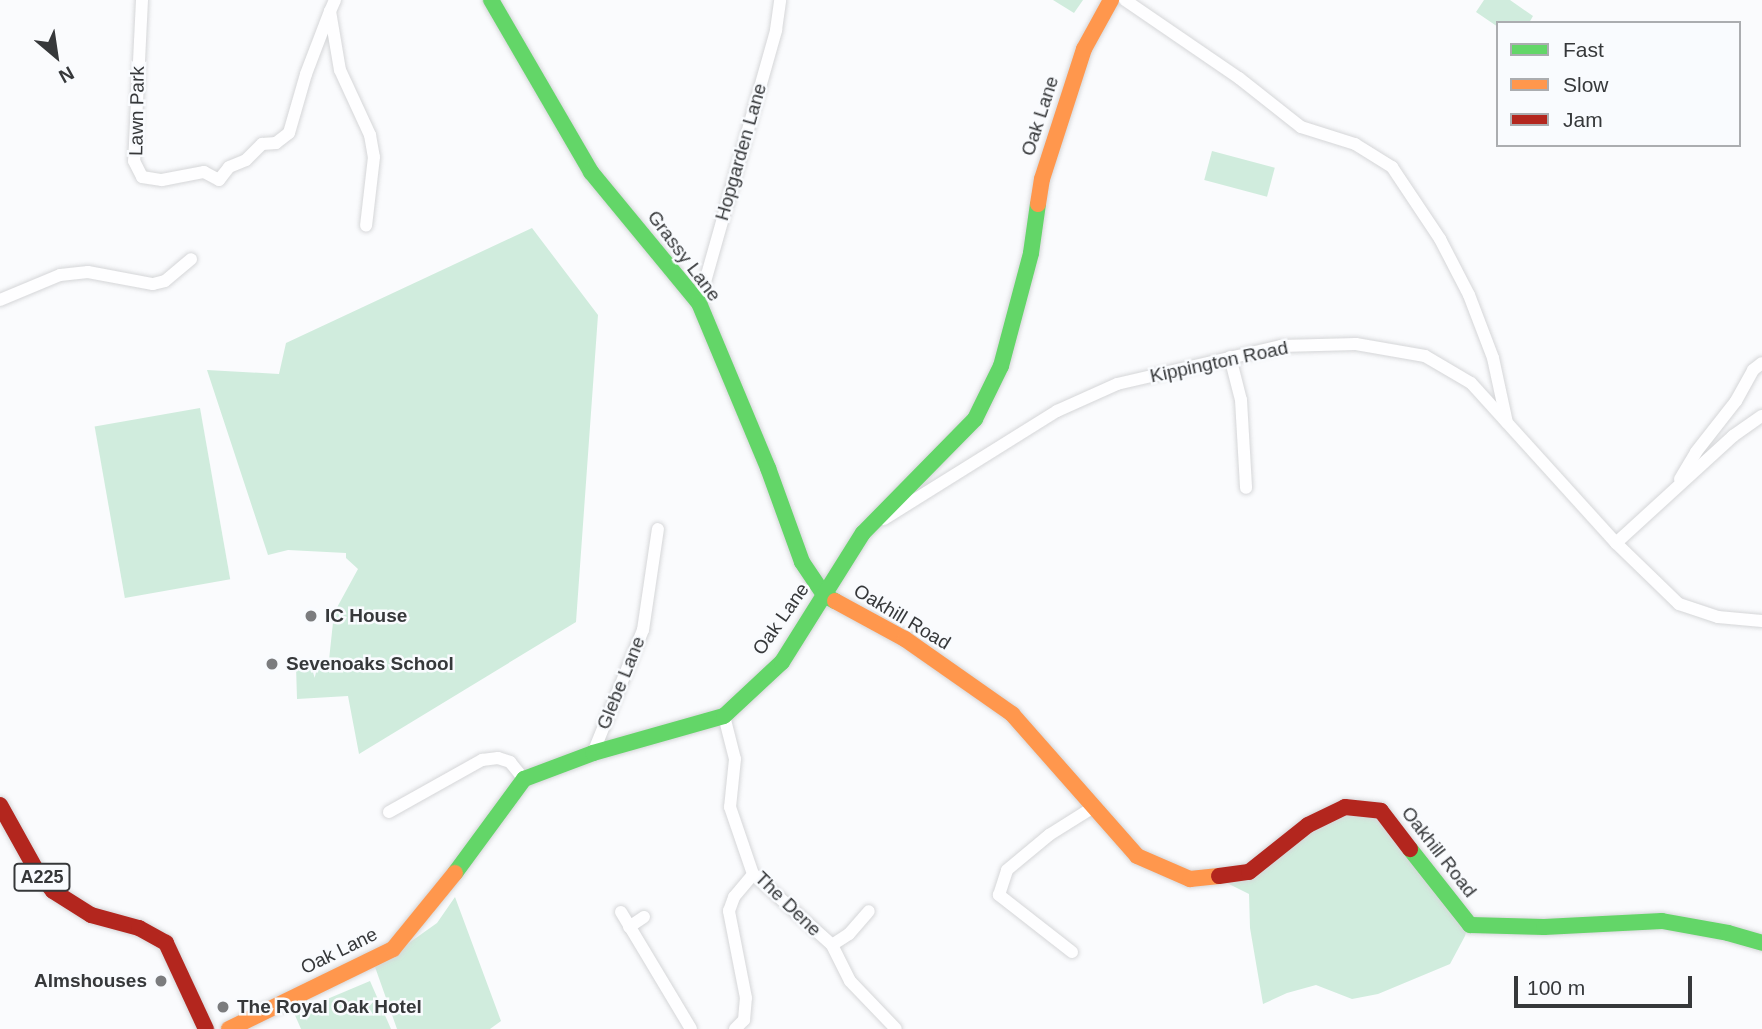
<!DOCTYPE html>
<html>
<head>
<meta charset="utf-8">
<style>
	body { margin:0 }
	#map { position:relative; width:1762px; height:1029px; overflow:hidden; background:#fafbfd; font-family:Helvetica,sans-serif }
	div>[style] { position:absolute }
	.green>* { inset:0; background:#d0ecdd; transform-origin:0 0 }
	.roads { filter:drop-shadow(0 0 2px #d5d6d8) drop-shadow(0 0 2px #d5d6d8) }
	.street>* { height:12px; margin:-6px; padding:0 6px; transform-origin:6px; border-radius:6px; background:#fefeff }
	.fast>* { height:16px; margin:-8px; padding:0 8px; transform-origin:8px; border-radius:8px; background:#63d668 }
	.slow>* { height:16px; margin:-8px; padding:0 8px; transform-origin:8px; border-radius:8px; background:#ff974d }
	.jam>* { height:16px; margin:-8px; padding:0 8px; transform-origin:8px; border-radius:8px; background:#b3261e }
	.dots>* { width:19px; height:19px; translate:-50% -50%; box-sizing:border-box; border:4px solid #f9fbfe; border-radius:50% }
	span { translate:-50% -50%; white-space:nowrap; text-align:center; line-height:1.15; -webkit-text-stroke:5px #f9fbfe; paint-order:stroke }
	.shield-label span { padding:2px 5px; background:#f9fbfe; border:2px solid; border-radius:5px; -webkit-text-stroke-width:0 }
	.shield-label { font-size:18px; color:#36383a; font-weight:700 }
	.street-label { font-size:19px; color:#36383a }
	.poi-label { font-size:19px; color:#36383a; font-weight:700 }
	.left { translate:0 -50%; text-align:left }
	.right { translate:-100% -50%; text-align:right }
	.legend { position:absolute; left:1496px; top:21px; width:245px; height:126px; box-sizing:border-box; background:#f9fbfe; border:2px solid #abadb0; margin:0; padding:9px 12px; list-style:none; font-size:21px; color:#36383a }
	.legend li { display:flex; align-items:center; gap:14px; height:35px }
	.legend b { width:35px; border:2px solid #abadb0 }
	.north { position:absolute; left:21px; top:21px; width:70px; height:70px; -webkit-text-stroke:5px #f9fbfe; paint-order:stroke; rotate:151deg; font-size:19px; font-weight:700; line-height:28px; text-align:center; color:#36383a }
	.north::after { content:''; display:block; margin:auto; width:24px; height:32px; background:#36383a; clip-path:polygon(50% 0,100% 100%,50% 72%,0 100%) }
	.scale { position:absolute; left:1514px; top:976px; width:178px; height:32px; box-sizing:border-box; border:4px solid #36383a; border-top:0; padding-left:9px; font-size:21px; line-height:24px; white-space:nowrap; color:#36383a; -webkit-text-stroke:5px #f9fbfe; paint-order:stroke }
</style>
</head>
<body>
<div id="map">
	<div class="green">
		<i style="clip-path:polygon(1053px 0,1083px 0,1074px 13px)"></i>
		<i style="clip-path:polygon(1484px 0,1510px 0,1533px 16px,1529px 23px,1498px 23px,1498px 27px,1476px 12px)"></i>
		<i style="left:1212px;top:151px;width:65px;height:30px;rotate:15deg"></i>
		<i style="clip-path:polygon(532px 228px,598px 315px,576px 622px,359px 754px,348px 696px,297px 699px,296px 666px,329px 660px,334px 613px,358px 569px,346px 558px,346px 553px,288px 550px,268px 555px,207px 370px,279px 374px,286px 343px)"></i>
		<i style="left:200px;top:408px;width:174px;height:107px;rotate:80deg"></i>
		<i style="clip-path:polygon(1342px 808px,1380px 813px,1468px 924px,1465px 936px,1450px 964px,1378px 994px,1352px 999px,1316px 985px,1287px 993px,1263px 1004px,1250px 928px,1249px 894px,1223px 881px)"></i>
		<i style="clip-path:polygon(455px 897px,501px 1021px,490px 1029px,397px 1029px,375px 967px,437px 923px)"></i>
		<i style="clip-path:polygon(370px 981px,391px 1029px,301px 1029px,294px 1013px)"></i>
	</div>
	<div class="roads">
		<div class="street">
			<i style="left:142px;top:0;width:161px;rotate:92.8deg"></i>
			<i style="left:134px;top:161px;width:18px;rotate:63deg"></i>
			<i style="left:142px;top:177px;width:20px;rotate:9deg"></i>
			<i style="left:162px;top:180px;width:43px;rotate:-10.8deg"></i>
			<i style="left:204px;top:172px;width:17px;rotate:28deg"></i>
			<i style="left:219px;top:180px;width:16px;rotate:-52deg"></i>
			<i style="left:229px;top:167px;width:18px;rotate:-22deg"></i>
			<i style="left:246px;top:160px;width:23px;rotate:-45deg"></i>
			<i style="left:262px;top:144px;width:14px;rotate:-4deg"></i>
			<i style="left:276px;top:143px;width:16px;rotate:-38deg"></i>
			<i style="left:289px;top:133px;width:61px;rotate:-73.9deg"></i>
			<i style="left:306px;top:74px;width:67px;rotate:-69.1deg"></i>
			<i style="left:335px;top:0;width:12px;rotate:114deg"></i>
			<i style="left:330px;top:11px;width:60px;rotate:80.4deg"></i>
			<i style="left:340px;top:70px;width:72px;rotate:65.2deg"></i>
			<i style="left:370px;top:135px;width:22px;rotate:80deg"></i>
			<i style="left:374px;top:157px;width:69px;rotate:96.6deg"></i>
			<i style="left:1125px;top:0;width:138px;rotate:34.4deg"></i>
			<i style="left:1239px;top:78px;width:79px;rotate:38.3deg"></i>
			<i style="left:1301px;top:127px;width:57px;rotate:17.5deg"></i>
			<i style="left:1355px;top:144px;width:44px;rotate:31.9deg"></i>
			<i style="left:1392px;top:167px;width:87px;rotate:56.3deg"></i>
			<i style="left:1440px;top:239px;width:63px;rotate:62.6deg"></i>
			<i style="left:1469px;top:295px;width:67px;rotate:69.1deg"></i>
			<i style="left:1493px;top:358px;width:66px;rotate:77.8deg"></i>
			<i style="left:0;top:300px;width:65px;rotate:-22.6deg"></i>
			<i style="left:60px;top:275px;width:28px;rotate:-6deg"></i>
			<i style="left:88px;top:272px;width:66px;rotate:10.5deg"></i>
			<i style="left:153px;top:284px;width:12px;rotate:-14deg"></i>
			<i style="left:165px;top:281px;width:34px;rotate:-40deg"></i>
			<i style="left:699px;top:303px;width:284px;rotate:-74.2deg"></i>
			<i style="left:776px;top:30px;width:30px;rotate:-82deg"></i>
			<i style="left:1230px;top:357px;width:44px;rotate:75.7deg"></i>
			<i style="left:1241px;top:400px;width:88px;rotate:86.7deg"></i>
			<i style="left:1680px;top:479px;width:31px;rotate:-59deg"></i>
			<i style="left:1696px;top:452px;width:65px;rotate:-51.9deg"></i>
			<i style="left:1736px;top:401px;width:35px;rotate:-61deg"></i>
			<i style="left:1753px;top:370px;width:11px;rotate:-38deg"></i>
			<i style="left:884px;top:519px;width:204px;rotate:-32deg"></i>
			<i style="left:1057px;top:411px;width:66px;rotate:-24.2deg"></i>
			<i style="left:1117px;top:384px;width:168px;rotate:-13deg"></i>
			<i style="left:1281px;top:346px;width:75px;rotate:-1.5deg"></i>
			<i style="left:1356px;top:344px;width:70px;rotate:9.9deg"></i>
			<i style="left:1425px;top:356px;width:53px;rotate:30.4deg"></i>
			<i style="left:1471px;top:383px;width:216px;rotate:47.8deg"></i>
			<i style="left:1616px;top:543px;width:88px;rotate:44.1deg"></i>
			<i style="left:1679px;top:604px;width:41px;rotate:18.4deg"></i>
			<i style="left:1718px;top:617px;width:44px;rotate:5.2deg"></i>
			<i style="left:1616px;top:543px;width:159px;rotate:-42.4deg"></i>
			<i style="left:1733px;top:436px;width:35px;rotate:-35deg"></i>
			<i style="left:724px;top:716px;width:44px;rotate:75.7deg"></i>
			<i style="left:735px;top:759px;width:48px;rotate:95.9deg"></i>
			<i style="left:730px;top:807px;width:71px;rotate:71.1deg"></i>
			<i style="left:753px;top:874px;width:106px;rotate:41.9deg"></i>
			<i style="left:832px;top:945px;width:40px;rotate:63.4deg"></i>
			<i style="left:850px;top:981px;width:66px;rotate:46.2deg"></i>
			<i style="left:593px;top:753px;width:133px;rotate:-67.9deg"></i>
			<i style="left:643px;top:630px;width:102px;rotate:-81.6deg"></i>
			<i style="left:389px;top:812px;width:107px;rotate:-29.2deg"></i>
			<i style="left:482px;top:760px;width:16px;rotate:-7deg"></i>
			<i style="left:498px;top:758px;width:13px;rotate:18deg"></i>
			<i style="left:510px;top:762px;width:22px;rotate:51deg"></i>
			<i style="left:621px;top:912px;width:136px;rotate:59.1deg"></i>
			<i style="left:629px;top:927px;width:18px;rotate:-34deg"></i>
			<i style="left:832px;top:945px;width:20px;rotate:-33deg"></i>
			<i style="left:849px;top:934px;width:30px;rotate:-49deg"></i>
			<i style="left:1072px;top:952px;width:93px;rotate:-142deg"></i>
			<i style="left:999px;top:895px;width:26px;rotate:-72deg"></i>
			<i style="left:1007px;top:870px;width:55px;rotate:-39.8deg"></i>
			<i style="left:1049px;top:835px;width:51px;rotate:-32.1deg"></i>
			<i style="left:735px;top:1029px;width:13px;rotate:-45deg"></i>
			<i style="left:744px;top:1020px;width:22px;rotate:-85deg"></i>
			<i style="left:746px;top:998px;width:89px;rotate:-101.1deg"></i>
			<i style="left:729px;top:911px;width:15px;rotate:-70deg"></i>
			<i style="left:734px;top:897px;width:30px;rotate:-50deg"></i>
		</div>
		<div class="fast">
			<i style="left:491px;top:0;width:199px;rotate:59.8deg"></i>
			<i style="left:591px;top:172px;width:170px;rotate:50.5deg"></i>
			<i style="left:699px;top:303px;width:179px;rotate:67.3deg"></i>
			<i style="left:768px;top:468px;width:100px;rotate:70.1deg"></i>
			<i style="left:802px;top:562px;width:40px;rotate:56deg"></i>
			<i style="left:824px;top:595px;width:13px;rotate:29deg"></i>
			<i style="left:1410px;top:849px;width:97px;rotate:51.7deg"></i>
			<i style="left:1470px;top:925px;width:74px;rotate:1.5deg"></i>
			<i style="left:1544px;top:927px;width:118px;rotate:-2.9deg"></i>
			<i style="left:1662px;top:921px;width:67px;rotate:10.3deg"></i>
			<i style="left:1728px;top:933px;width:35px;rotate:16deg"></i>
			<i style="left:455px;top:873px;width:117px;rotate:-53.7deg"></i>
			<i style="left:524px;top:779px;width:74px;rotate:-20.6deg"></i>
			<i style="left:593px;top:753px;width:136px;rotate:-15.8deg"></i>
			<i style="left:724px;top:716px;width:79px;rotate:-43deg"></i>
			<i style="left:782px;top:662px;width:152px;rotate:-57.9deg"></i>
			<i style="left:863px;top:533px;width:160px;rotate:-45.5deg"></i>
			<i style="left:975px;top:419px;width:59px;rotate:-63.9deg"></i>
			<i style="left:1001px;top:366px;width:117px;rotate:-75.1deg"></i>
			<i style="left:1031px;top:253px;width:49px;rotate:-81.9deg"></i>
		</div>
		<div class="slow">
			<i style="left:1038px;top:204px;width:25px;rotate:-81deg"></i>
			<i style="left:1042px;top:179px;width:137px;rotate:-72.1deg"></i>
			<i style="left:1084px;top:49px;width:56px;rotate:-61.1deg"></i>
			<i style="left:835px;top:601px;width:80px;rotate:28.5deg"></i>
			<i style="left:905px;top:639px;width:131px;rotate:35deg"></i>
			<i style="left:1012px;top:714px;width:189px;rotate:48.6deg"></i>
			<i style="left:1137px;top:856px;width:58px;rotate:23.5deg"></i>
			<i style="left:1190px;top:879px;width:29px;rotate:-6deg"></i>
			<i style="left:229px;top:1029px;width:182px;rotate:-26deg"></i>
			<i style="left:393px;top:949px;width:98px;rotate:-50.8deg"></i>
		</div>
		<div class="jam">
			<i style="left:0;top:805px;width:72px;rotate:60.9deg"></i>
			<i style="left:35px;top:868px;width:29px;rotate:52deg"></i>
			<i style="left:53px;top:891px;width:45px;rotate:32.3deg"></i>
			<i style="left:91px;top:915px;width:50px;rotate:15.2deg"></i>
			<i style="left:139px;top:928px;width:31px;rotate:29deg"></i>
			<i style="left:166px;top:943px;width:95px;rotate:65.1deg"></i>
			<i style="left:1219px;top:876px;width:30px;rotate:-8deg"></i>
			<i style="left:1249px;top:872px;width:75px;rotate:-38.5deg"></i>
			<i style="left:1308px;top:825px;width:41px;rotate:-25.9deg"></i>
			<i style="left:1345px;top:807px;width:36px;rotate:6deg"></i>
			<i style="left:1381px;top:811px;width:48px;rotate:52.7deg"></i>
		</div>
	</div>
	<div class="dots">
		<i style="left:311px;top:616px;background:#7b7c7e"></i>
		<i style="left:272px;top:664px;background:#7b7c7e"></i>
		<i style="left:161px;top:981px;background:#7b7c7e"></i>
		<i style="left:223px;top:1007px;background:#7b7c7e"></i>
	</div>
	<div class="shield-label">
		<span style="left:42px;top:877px">A225</span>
	</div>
	<div class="street-label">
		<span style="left:137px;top:111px;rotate:-89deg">Lawn Park</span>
		<span style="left:1040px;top:116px;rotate:-72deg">Oak Lane</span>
		<span style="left:741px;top:152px;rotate:-74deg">Hopgarden Lane</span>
		<span style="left:684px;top:256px;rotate:53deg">Grassy Lane</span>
		<span style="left:1219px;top:362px;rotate:-12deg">Kippington Road</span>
		<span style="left:902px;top:617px;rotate:31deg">Oakhill Road</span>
		<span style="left:781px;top:619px;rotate:-55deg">Oak Lane</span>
		<span style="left:621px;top:683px;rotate:-68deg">Glebe Lane</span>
		<span style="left:1439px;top:852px;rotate:52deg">Oakhill Road</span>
		<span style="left:788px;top:904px;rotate:44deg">The Dene</span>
		<span style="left:339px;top:951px;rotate:-26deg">Oak Lane</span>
	</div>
	<div class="poi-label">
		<span class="left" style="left:325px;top:616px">IC House</span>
		<span class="left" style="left:286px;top:664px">Sevenoaks School</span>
		<span class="right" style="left:147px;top:981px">Almshouses</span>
		<span class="left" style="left:237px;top:1007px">The Royal Oak Hotel</span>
	</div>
	<ul class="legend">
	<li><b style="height:9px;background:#63d668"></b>Fast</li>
	<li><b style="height:9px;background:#ff974d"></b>Slow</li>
	<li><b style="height:9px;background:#b3261e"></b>Jam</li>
	</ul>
	<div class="north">N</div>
	<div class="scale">100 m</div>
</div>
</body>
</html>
